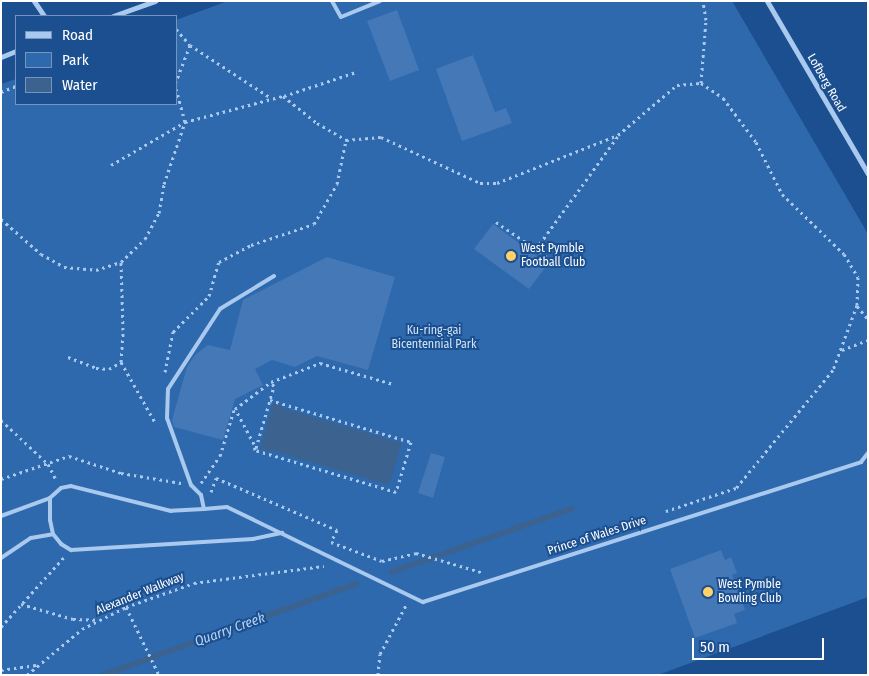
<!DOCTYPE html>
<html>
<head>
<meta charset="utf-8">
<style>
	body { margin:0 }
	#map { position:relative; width:869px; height:676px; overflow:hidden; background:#1b4f8f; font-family:"Fira Sans Condensed",sans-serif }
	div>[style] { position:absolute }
	.green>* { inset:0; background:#2e69ad }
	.water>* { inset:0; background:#3c6290 }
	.stream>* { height:5.5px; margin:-2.75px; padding:0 2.75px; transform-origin:2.75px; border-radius:2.75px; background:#3c6290 }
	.building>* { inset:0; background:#4478b7 }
	.path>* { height:3px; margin-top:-1.5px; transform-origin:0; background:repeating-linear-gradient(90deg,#a9c9ee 0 2.5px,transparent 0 6.5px) }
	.lane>* { height:4px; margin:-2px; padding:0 2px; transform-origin:2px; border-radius:2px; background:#a9c9ee }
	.street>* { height:5px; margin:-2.5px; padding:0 2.5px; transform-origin:2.5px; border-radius:2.5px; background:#a9c9ee }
	.dots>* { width:14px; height:14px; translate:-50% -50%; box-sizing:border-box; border:2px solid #1b4f8f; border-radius:50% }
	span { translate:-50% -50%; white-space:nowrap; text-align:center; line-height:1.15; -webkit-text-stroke:4px #1b4f8f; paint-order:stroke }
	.street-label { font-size:12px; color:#fff }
	.poi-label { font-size:12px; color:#fff }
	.left { translate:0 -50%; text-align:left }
	.park-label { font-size:12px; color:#cfe3fa }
	.water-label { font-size:14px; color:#b5d3f5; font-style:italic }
	.frame { position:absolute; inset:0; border:2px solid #fff; pointer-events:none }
	.legend { position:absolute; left:15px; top:15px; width:162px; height:90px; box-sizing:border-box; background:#1b4f8f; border:1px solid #7695bc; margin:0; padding:6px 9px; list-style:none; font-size:15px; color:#fff }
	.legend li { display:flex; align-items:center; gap:10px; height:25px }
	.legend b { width:25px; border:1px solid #7695bc }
	.scale { position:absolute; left:692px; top:638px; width:132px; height:22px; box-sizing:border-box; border:2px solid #fff; border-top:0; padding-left:6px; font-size:15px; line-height:18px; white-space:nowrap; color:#fff; -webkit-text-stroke:4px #1b4f8f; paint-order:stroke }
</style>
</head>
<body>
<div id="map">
	<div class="green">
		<div style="clip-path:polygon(228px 1px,732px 1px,868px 234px,868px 597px,658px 675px,1px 675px,1px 84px,16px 79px,16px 104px,176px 104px,176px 20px)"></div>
	</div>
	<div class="water">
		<div style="clip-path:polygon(273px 403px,283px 406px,282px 408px,402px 443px,389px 485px,270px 450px,269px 452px,260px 449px)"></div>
	</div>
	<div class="stream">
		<div style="left:392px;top:572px;width:190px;rotate:-19.4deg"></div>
		<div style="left:103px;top:675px;width:269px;rotate:-19.8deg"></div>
	</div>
	<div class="building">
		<div style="clip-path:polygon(397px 10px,419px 70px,390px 81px,367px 21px)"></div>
		<div style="clip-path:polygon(473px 55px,495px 112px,506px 108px,512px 123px,462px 141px,436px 69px)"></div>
		<div style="clip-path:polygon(493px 224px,548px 264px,529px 289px,474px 249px)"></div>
		<div style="clip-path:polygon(327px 257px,395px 277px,368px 370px,317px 356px,295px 367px,272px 360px,255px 369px,263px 385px,235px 399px,223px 440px,174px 427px,172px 420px,187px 367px,195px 355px,208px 345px,230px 350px,243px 300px)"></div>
		<div style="clip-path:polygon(431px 453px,445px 457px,433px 498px,418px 493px)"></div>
		<div style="clip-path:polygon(721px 550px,725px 560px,731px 557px,737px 573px,732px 575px,745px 610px,734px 614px,737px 623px,695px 638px,670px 569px)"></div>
	</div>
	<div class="path">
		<div style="left:176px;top:29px;width:21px;rotate:49deg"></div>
		<div style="left:190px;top:45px;width:40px;rotate:111deg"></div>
		<div style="left:190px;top:45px;width:97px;rotate:33.2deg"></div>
		<div style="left:701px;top:83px;width:63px;rotate:-85.5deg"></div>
		<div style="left:706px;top:20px;width:19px;rotate:-99deg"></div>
		<div style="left:1px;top:92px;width:16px;rotate:-22deg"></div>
		<div style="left:284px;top:96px;width:76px;rotate:-18.4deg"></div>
		<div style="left:111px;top:165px;width:86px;rotate:-30.2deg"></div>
		<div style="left:185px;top:122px;width:101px;rotate:-14.9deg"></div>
		<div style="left:283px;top:96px;width:43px;rotate:38.5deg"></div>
		<div style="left:317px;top:123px;width:34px;rotate:30deg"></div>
		<div style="left:346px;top:140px;width:35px;rotate:-5deg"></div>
		<div style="left:381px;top:137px;width:109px;rotate:24.9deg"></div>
		<div style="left:480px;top:183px;width:17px"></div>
		<div style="left:497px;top:183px;width:130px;rotate:-21.6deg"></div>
		<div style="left:618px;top:135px;width:77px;rotate:-40.3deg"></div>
		<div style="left:677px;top:85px;width:24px;rotate:-5deg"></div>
		<div style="left:701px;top:83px;width:27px;rotate:34deg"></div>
		<div style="left:723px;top:98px;width:55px;rotate:53.1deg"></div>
		<div style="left:756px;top:142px;width:58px;rotate:63.4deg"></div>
		<div style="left:782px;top:194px;width:86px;rotate:44.1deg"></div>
		<div style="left:844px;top:254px;width:27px;rotate:59deg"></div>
		<div style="left:858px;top:277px;width:28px;rotate:92deg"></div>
		<div style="left:857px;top:305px;width:69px;rotate:110.3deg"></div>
		<div style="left:833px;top:370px;width:153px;rotate:129.4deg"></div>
		<div style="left:736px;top:488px;width:74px;rotate:161.8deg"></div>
		<div style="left:1px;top:219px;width:53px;rotate:41.2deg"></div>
		<div style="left:41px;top:254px;width:26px;rotate:29deg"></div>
		<div style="left:64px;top:267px;width:32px;rotate:5deg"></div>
		<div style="left:96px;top:270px;width:26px;rotate:-18deg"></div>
		<div style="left:121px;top:262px;width:33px;rotate:-44deg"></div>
		<div style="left:145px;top:239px;width:30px;rotate:-62deg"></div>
		<div style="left:159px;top:213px;width:29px;rotate:-80deg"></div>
		<div style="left:164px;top:184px;width:65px;rotate:-71.3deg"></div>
		<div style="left:185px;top:122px;width:34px;rotate:-105deg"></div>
		<div style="left:496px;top:222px;width:78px;rotate:34.1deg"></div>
		<div style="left:536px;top:249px;width:140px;rotate:-54deg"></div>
		<div style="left:857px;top:306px;width:17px;rotate:50deg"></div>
		<div style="left:842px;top:350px;width:28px;rotate:-21deg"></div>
		<div style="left:68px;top:357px;width:30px;rotate:21deg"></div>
		<div style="left:96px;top:368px;width:13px;rotate:4deg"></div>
		<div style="left:109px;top:369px;width:14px;rotate:-30deg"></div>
		<div style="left:121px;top:362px;width:32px;rotate:-86deg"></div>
		<div style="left:123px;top:330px;width:68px;rotate:-91.7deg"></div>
		<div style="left:121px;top:362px;width:71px;rotate:60.6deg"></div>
		<div style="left:165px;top:372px;width:41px;rotate:-78.7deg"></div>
		<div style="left:173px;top:332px;width:51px;rotate:-45deg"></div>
		<div style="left:209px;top:296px;width:35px;rotate:-74deg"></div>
		<div style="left:219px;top:262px;width:36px;rotate:-28deg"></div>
		<div style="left:251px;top:245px;width:66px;rotate:-18.4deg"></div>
		<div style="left:314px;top:224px;width:46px;rotate:-60.1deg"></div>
		<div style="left:337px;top:184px;width:45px;rotate:-78.4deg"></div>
		<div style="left:270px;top:400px;width:147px;rotate:16.6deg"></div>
		<div style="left:411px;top:442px;width:52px;rotate:106.7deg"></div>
		<div style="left:396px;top:492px;width:147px;rotate:-163.4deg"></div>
		<div style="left:255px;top:450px;width:6px;rotate:-99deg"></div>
		<div style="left:254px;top:444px;width:40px;rotate:-118deg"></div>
		<div style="left:235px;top:409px;width:45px;rotate:-36.9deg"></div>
		<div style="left:271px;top:382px;width:53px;rotate:-21.2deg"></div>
		<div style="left:320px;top:363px;width:76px;rotate:16deg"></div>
		<div style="left:1px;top:420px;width:64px;rotate:43.1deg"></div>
		<div style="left:48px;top:464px;width:18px;rotate:63deg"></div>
		<div style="left:256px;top:448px;width:65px;rotate:-73.8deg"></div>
		<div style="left:274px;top:386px;width:5px;rotate:-127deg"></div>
		<div style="left:1px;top:479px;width:72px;rotate:-18.7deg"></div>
		<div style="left:69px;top:456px;width:55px;rotate:18.1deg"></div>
		<div style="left:121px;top:473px;width:61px;rotate:9.5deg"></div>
		<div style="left:201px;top:483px;width:33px;rotate:-55deg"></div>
		<div style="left:220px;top:456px;width:48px;rotate:-73.1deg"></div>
		<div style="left:211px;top:492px;width:15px;rotate:-70deg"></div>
		<div style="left:216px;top:478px;width:132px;rotate:23.3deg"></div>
		<div style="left:337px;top:530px;width:13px;rotate:117deg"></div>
		<div style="left:331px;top:542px;width:54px;rotate:20.4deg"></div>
		<div style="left:382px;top:561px;width:35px;rotate:-13deg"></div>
		<div style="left:416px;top:553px;width:68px;rotate:16.3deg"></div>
		<div style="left:21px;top:604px;width:54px;rotate:16.1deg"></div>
		<div style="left:73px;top:619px;width:25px;rotate:2deg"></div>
		<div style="left:126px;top:607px;width:76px;rotate:64.1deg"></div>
		<div style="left:1px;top:627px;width:94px;rotate:-48deg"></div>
		<div style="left:1px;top:670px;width:37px;rotate:-8deg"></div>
		<div style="left:27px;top:675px;width:72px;rotate:-39.9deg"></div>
		<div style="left:82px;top:629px;width:49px;rotate:-26.6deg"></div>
		<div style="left:126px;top:607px;width:72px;rotate:-19.4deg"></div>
		<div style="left:194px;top:583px;width:131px;rotate:-7.5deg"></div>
		<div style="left:378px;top:675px;width:21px;rotate:-85deg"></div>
		<div style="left:380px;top:654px;width:55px;rotate:-62deg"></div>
	</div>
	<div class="lane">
		<div style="left:332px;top:1px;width:18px;rotate:61deg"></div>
		<div style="left:341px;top:17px;width:42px;rotate:-22.3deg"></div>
		<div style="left:274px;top:276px;width:63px;rotate:148.6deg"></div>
		<div style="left:220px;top:309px;width:95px;rotate:123deg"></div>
		<div style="left:168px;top:389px;width:29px;rotate:92deg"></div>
		<div style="left:167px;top:418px;width:71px;rotate:70.3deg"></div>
		<div style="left:191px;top:485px;width:14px;rotate:45deg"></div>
		<div style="left:201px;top:495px;width:14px;rotate:78deg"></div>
		<div style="left:204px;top:509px;width:23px;rotate:-5deg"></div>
		<div style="left:227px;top:507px;width:218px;rotate:25.9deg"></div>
		<div style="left:423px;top:602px;width:460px;rotate:-17.7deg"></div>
		<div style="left:861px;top:462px;width:11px;rotate:-52deg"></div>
		<div style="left:204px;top:509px;width:33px;rotate:177deg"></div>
		<div style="left:171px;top:511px;width:103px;rotate:-166deg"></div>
		<div style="left:71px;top:486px;width:10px;rotate:169deg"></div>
		<div style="left:61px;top:488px;width:15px;rotate:138deg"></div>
		<div style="left:50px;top:498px;width:22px;rotate:90deg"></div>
		<div style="left:50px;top:520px;width:14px;rotate:78deg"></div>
		<div style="left:53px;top:534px;width:13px;rotate:51deg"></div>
		<div style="left:61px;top:544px;width:12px;rotate:31deg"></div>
		<div style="left:71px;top:550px;width:182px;rotate:-3.5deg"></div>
		<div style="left:253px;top:539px;width:30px;rotate:-12deg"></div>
		<div style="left:1px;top:516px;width:52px;rotate:-20.2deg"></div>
		<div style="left:1px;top:558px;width:36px;rotate:-34deg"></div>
		<div style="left:31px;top:538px;width:22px;rotate:-10deg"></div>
	</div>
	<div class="street">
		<div style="left:34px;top:1px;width:18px;rotate:56deg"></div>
		<div style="left:767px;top:1px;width:200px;rotate:59.7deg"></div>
		<div style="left:113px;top:16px;width:45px;rotate:-19.7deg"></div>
		<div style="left:1px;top:57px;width:16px;rotate:-22deg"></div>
	</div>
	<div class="dots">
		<div style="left:511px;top:256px;background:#ffd166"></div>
		<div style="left:708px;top:592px;background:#ffd166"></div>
	</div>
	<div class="street-label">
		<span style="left:826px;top:83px;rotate:60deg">Lofberg Road</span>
		<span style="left:597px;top:536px;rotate:-18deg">Prince of Wales Drive</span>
		<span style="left:140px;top:594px;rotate:-22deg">Alexander Walkway</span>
	</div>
	<div class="poi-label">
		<span class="left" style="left:521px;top:256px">West Pymble<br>Football Club</span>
		<span class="left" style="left:718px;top:592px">West Pymble<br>Bowling Club</span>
	</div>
	<div class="park-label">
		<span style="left:434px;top:338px">Ku-ring-gai<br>Bicentennial Park</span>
	</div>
	<div class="water-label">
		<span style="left:230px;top:630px;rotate:-20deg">Quarry Creek</span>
	</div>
	<div class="frame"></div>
	<ul class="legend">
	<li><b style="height:6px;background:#a9c9ee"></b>Road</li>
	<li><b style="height:14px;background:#2e69ad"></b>Park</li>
	<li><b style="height:14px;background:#3c6290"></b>Water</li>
	</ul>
	<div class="scale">50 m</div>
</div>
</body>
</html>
